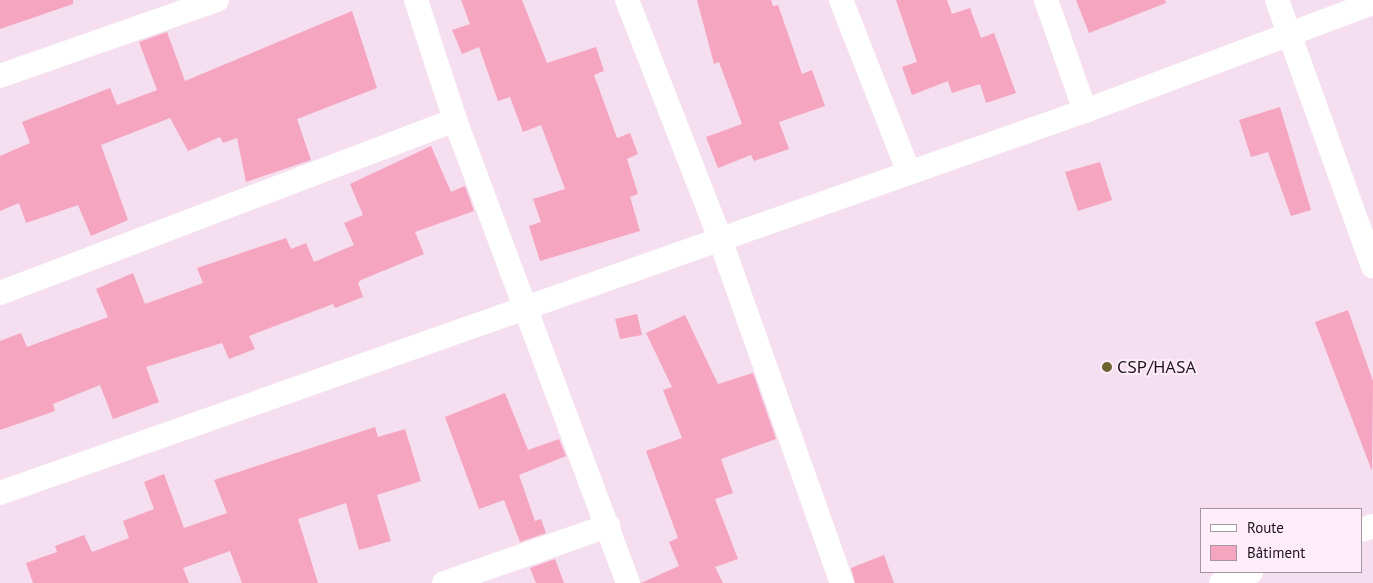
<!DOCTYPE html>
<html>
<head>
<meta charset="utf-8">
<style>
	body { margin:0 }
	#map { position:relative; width:1373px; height:583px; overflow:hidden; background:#f4deef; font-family:"PT Sans",sans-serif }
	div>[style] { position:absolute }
	.building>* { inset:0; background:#f5a5bf }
	.minor>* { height:24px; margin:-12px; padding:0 12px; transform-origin:12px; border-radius:12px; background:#fff }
	.dots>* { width:14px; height:14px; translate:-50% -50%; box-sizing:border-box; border:2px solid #ffedfa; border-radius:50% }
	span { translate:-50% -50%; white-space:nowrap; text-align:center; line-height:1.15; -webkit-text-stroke:4px #ffedfa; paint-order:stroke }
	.poi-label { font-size:18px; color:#1c151b }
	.left { translate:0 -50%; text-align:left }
	.legend { position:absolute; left:1200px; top:508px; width:162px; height:65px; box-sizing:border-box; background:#ffedfa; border:1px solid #a497a1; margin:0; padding:6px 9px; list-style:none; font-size:15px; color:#1c151b }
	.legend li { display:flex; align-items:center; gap:10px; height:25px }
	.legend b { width:25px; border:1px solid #a497a1 }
</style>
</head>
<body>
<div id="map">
	<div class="building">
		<div style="clip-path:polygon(0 0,73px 0,73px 4px,0 29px)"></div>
		<div style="clip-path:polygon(461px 0,522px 0,547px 63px,596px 47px,604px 71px,594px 75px,617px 138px,630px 133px,638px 154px,627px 159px,638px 194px,630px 197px,640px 231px,540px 261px,529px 226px,541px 222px,533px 199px,565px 189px,541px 125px,523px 132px,510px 97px,498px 101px,479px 47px,462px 54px,452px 30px,470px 24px)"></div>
		<div style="clip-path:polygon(697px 0,771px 0,773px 6px,778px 5px,802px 74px,812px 70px,825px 106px,779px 122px,789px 149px,754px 161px,751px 155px,718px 168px,706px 137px,742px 124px,719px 62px,714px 64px)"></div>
		<div style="clip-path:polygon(896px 0,947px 0,952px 14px,970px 8px,981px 38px,994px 33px,1016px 93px,986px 103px,980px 84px,952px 93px,948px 81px,912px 95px,902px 67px,917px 62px)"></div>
		<div style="clip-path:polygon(1076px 0,1165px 0,1166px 3px,1089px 33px)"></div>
		<div style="clip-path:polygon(352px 11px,377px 88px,297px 119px,311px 160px,246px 182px,237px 138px,223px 143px,220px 137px,188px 151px,170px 118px,101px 145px,128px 220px,91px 236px,78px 205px,26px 223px,19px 203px,0 211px,0 156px,30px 143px,22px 122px,110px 88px,117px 105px,157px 90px,139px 42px,167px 32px,185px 81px)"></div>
		<div style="clip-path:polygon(1280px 107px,1311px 210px,1291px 216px,1268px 152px,1251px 157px,1239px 120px)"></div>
		<div style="clip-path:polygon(431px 146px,451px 192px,465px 186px,474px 211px,415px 232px,424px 254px,361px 280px,358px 283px,363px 297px,335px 308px,333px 304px,249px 336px,255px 349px,229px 359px,222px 343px,146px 367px,159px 402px,113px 419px,100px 385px,53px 404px,55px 411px,0 430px,0 341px,21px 333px,27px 347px,108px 317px,96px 289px,133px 273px,145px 304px,203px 283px,197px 268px,286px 238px,291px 249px,306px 243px,314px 262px,354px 245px,344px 223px,363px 215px,350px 184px)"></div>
		<div style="clip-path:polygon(1100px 162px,1112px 200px,1078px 211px,1065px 172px)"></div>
		<div style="clip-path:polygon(1348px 310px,1373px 381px,1372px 471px,1315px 322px)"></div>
		<div style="clip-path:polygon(637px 314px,642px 335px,620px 339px,615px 319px)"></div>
		<div style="clip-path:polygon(685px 315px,718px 384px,753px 373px,776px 439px,721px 459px,733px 493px,715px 499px,738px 559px,715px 567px,723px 583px,641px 583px,679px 566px,669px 542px,678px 538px,646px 451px,682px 438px,663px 390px,672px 387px,646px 333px)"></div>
		<div style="clip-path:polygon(505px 393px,528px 450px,559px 439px,566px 456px,519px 475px,535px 521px,541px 519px,546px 533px,520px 542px,504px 500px,479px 509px,445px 417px)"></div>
		<div style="clip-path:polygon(375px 427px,378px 437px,405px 429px,421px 481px,377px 495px,391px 541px,359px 550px,346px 503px,298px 519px,318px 583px,242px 583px,230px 551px,183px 568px,189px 583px,33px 583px,26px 563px,57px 552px,55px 546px,84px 535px,92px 552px,129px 538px,123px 521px,154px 509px,144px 482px,164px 474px,184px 528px,227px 513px,214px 480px)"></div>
		<div style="clip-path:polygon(884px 555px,894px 583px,855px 583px,851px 568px)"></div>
		<div style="clip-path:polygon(555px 559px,564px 583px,536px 583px,530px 568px)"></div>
	</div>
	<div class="minor">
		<div style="left:416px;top:0;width:126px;rotate:72deg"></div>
		<div style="left:455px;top:120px;width:494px;rotate:69.5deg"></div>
		<div style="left:627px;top:0;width:253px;rotate:68.7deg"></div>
		<div style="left:719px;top:236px;width:368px;rotate:70.5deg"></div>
		<div style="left:841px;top:0;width:186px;rotate:68.5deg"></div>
		<div style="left:1046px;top:0;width:118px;rotate:70.6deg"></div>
		<div style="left:1277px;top:0;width:283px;rotate:70.2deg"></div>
		<div style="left:0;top:76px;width:230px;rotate:-19.3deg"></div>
		<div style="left:0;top:293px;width:487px;rotate:-20.8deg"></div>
		<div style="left:0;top:493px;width:1150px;rotate:-19.4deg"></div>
		<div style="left:1085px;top:111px;width:308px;rotate:-20.6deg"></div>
		<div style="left:1362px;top:530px;width:12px;rotate:-20deg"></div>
		<div style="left:444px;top:583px;width:174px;rotate:-19.2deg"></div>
		<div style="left:1221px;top:583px;width:32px;rotate:-20deg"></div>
	</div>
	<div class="dots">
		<div style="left:1107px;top:367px;background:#6d622f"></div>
	</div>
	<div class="poi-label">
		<span class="left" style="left:1117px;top:367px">CSP/HASA</span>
	</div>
	<ul class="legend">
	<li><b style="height:6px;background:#fff"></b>Route</li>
	<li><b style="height:14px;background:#f5a5bf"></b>Bâtiment</li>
	</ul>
</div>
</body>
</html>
